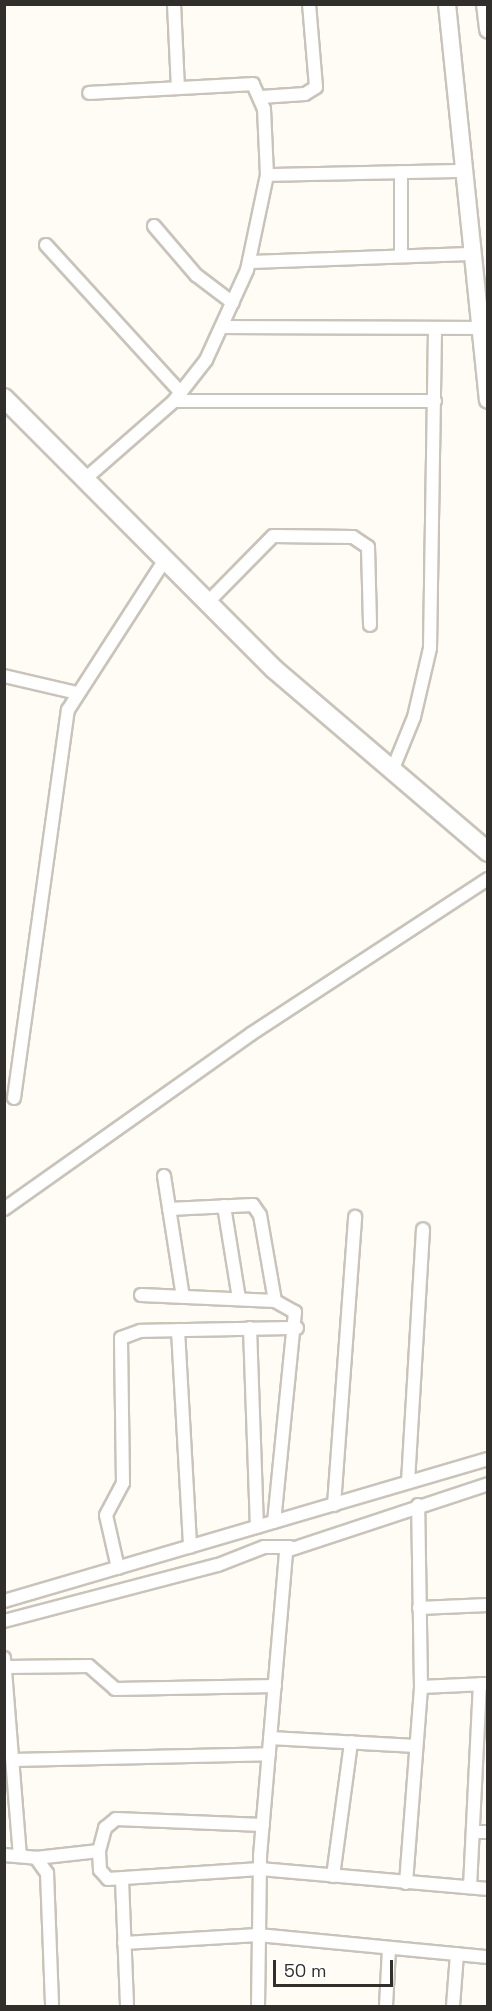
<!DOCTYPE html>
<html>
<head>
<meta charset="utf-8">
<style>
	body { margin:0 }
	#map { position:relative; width:492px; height:2011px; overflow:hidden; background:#fffbf5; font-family:"Space Grotesk",sans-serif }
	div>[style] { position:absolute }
	.roads { filter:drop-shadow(2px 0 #c9c3b9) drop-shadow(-2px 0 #c9c3b9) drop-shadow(0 2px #c9c3b9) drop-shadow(0 -2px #c9c3b9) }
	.minor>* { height:12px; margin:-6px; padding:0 6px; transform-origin:6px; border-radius:6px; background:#fff }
	.tertiary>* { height:16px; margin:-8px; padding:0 8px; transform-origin:8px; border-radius:8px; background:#fff }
	.secondary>* { height:18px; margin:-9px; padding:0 9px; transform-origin:9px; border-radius:9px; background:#fff }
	span { translate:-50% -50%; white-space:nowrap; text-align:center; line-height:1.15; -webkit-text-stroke:4.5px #fff; paint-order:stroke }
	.frame { position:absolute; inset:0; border:6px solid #312f2b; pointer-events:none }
	.scale { position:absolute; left:273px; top:1960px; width:120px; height:27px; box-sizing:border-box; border:3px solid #312f2b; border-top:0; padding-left:8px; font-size:18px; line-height:21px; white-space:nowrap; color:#312f2b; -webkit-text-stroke:4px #fff; paint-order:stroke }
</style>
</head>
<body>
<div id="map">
	<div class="roads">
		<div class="minor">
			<div style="left:174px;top:4px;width:84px;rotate:87.3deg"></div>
			<div style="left:261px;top:97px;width:44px;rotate:-3.9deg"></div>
			<div style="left:305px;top:94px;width:13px;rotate:-32deg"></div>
			<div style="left:316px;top:87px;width:83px;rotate:-94.8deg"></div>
			<div style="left:267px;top:175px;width:196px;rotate:-1.2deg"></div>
			<div style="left:154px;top:226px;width:65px;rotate:49.4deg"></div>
			<div style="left:196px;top:275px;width:46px;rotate:37.1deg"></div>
			<div style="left:46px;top:245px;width:200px;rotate:47.6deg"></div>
			<div style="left:401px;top:256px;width:84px;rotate:-90deg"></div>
			<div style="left:250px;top:262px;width:220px;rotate:-2.1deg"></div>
			<div style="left:223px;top:327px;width:257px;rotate:0.2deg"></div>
			<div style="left:174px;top:401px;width:261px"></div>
			<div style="left:85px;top:479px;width:118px;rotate:-41.2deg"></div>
			<div style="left:174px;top:401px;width:52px;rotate:-52deg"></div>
			<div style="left:206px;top:360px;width:99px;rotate:-65.5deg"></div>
			<div style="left:247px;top:270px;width:97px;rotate:-78.1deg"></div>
			<div style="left:267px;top:175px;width:66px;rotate:-92.6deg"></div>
			<div style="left:264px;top:109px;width:27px;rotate:-114deg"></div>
			<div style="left:253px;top:84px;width:164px;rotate:176.9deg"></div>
			<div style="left:207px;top:603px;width:94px;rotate:-45.4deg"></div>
			<div style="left:273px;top:536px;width:80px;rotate:0.7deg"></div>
			<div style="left:353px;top:537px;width:18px;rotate:34deg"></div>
			<div style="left:368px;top:547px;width:78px;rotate:88.5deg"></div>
			<div style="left:4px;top:676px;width:75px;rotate:13.1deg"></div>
			<div style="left:392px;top:771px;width:58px;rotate:-67.8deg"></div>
			<div style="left:414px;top:717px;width:71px;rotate:-76.9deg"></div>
			<div style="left:430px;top:648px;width:320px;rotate:-89.1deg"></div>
			<div style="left:14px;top:1098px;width:392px;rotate:-82.1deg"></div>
			<div style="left:68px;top:710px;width:177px;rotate:-57.2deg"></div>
			<div style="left:164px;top:1176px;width:122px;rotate:81.1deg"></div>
			<div style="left:224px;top:1206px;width:94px;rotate:80.8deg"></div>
			<div style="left:4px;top:1209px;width:303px;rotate:-35.3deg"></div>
			<div style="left:251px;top:1034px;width:283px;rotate:-33.2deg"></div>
			<div style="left:169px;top:1209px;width:84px;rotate:-2.7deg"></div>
			<div style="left:253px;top:1205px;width:12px;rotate:55deg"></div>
			<div style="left:260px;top:1215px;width:87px;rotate:80.1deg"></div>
			<div style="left:141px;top:1295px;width:134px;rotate:2.6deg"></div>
			<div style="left:275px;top:1301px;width:23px;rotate:29deg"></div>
			<div style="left:295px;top:1312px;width:211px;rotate:95.7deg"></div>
			<div style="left:250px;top:1328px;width:199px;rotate:88deg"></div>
			<div style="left:178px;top:1330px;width:217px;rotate:86.8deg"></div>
			<div style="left:408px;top:1482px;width:253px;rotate:-86.6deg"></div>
			<div style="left:334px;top:1505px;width:289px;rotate:-85.8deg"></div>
			<div style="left:118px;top:1568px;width:54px;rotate:-102.8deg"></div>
			<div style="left:106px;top:1515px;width:36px;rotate:-62deg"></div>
			<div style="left:123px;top:1483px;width:145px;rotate:-90.8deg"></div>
			<div style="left:121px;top:1338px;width:20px;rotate:-20deg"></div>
			<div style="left:140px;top:1331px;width:157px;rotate:-1.1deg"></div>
			<div style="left:4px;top:1601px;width:504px;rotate:-16.35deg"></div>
			<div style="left:419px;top:1608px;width:69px;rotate:-2.5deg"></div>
			<div style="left:4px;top:1621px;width:221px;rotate:-14.7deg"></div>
			<div style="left:218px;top:1565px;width:49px;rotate:-21.4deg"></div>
			<div style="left:264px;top:1547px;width:26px"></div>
			<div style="left:4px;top:1658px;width:198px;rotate:85.4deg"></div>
			<div style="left:6px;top:1667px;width:83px;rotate:-0.7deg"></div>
			<div style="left:89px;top:1666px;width:35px;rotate:41deg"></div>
			<div style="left:115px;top:1689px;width:160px;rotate:-1.1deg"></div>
			<div style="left:421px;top:1687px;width:65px;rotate:-2.6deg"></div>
			<div style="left:270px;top:1738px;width:146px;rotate:3.1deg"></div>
			<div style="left:13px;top:1760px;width:256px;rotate:-1.3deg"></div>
			<div style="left:474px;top:1832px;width:14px"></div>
			<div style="left:99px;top:1851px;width:19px;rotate:87deg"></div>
			<div style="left:100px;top:1870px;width:12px;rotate:48deg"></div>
			<div style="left:108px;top:1879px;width:152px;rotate:-3.8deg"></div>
			<div style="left:260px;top:1869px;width:229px;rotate:5deg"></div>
			<div style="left:4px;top:1855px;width:32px;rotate:5deg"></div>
			<div style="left:36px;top:1858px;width:19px;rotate:54deg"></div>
			<div style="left:47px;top:1873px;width:133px;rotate:87.8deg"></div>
			<div style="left:36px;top:1858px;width:63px;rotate:-6.3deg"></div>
			<div style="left:99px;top:1851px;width:24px;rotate:-75deg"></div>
			<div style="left:105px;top:1828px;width:14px;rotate:-39deg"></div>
			<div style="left:116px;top:1819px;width:147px;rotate:2.3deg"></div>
			<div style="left:333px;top:1876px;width:135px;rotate:-82.3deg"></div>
			<div style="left:122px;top:1880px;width:126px;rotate:87.7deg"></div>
			<div style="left:406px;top:1883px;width:197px;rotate:-85.6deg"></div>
			<div style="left:421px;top:1687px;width:182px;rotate:-90.9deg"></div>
			<div style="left:470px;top:1887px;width:203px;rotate:-87.2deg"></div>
			<div style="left:124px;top:1943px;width:134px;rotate:-3.4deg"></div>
			<div style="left:258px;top:1935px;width:231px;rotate:5.5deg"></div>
			<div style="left:258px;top:2006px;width:150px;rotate:-89.2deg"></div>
			<div style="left:260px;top:1856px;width:306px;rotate:-85.1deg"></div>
			<div style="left:286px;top:1551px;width:213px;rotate:-18.3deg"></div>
			<div style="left:386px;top:2006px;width:58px;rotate:-87deg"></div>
			<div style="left:453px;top:2006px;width:52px;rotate:-85.6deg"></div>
		</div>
		<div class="tertiary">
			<div style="left:447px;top:4px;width:398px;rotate:84.1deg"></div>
			<div style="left:485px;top:4px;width:26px;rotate:83deg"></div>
		</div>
		<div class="secondary">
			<div style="left:4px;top:398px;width:383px;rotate:45.1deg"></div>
			<div style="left:274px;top:669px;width:282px;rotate:40.5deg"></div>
		</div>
	</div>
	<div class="frame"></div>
	<div class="scale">50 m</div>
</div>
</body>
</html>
